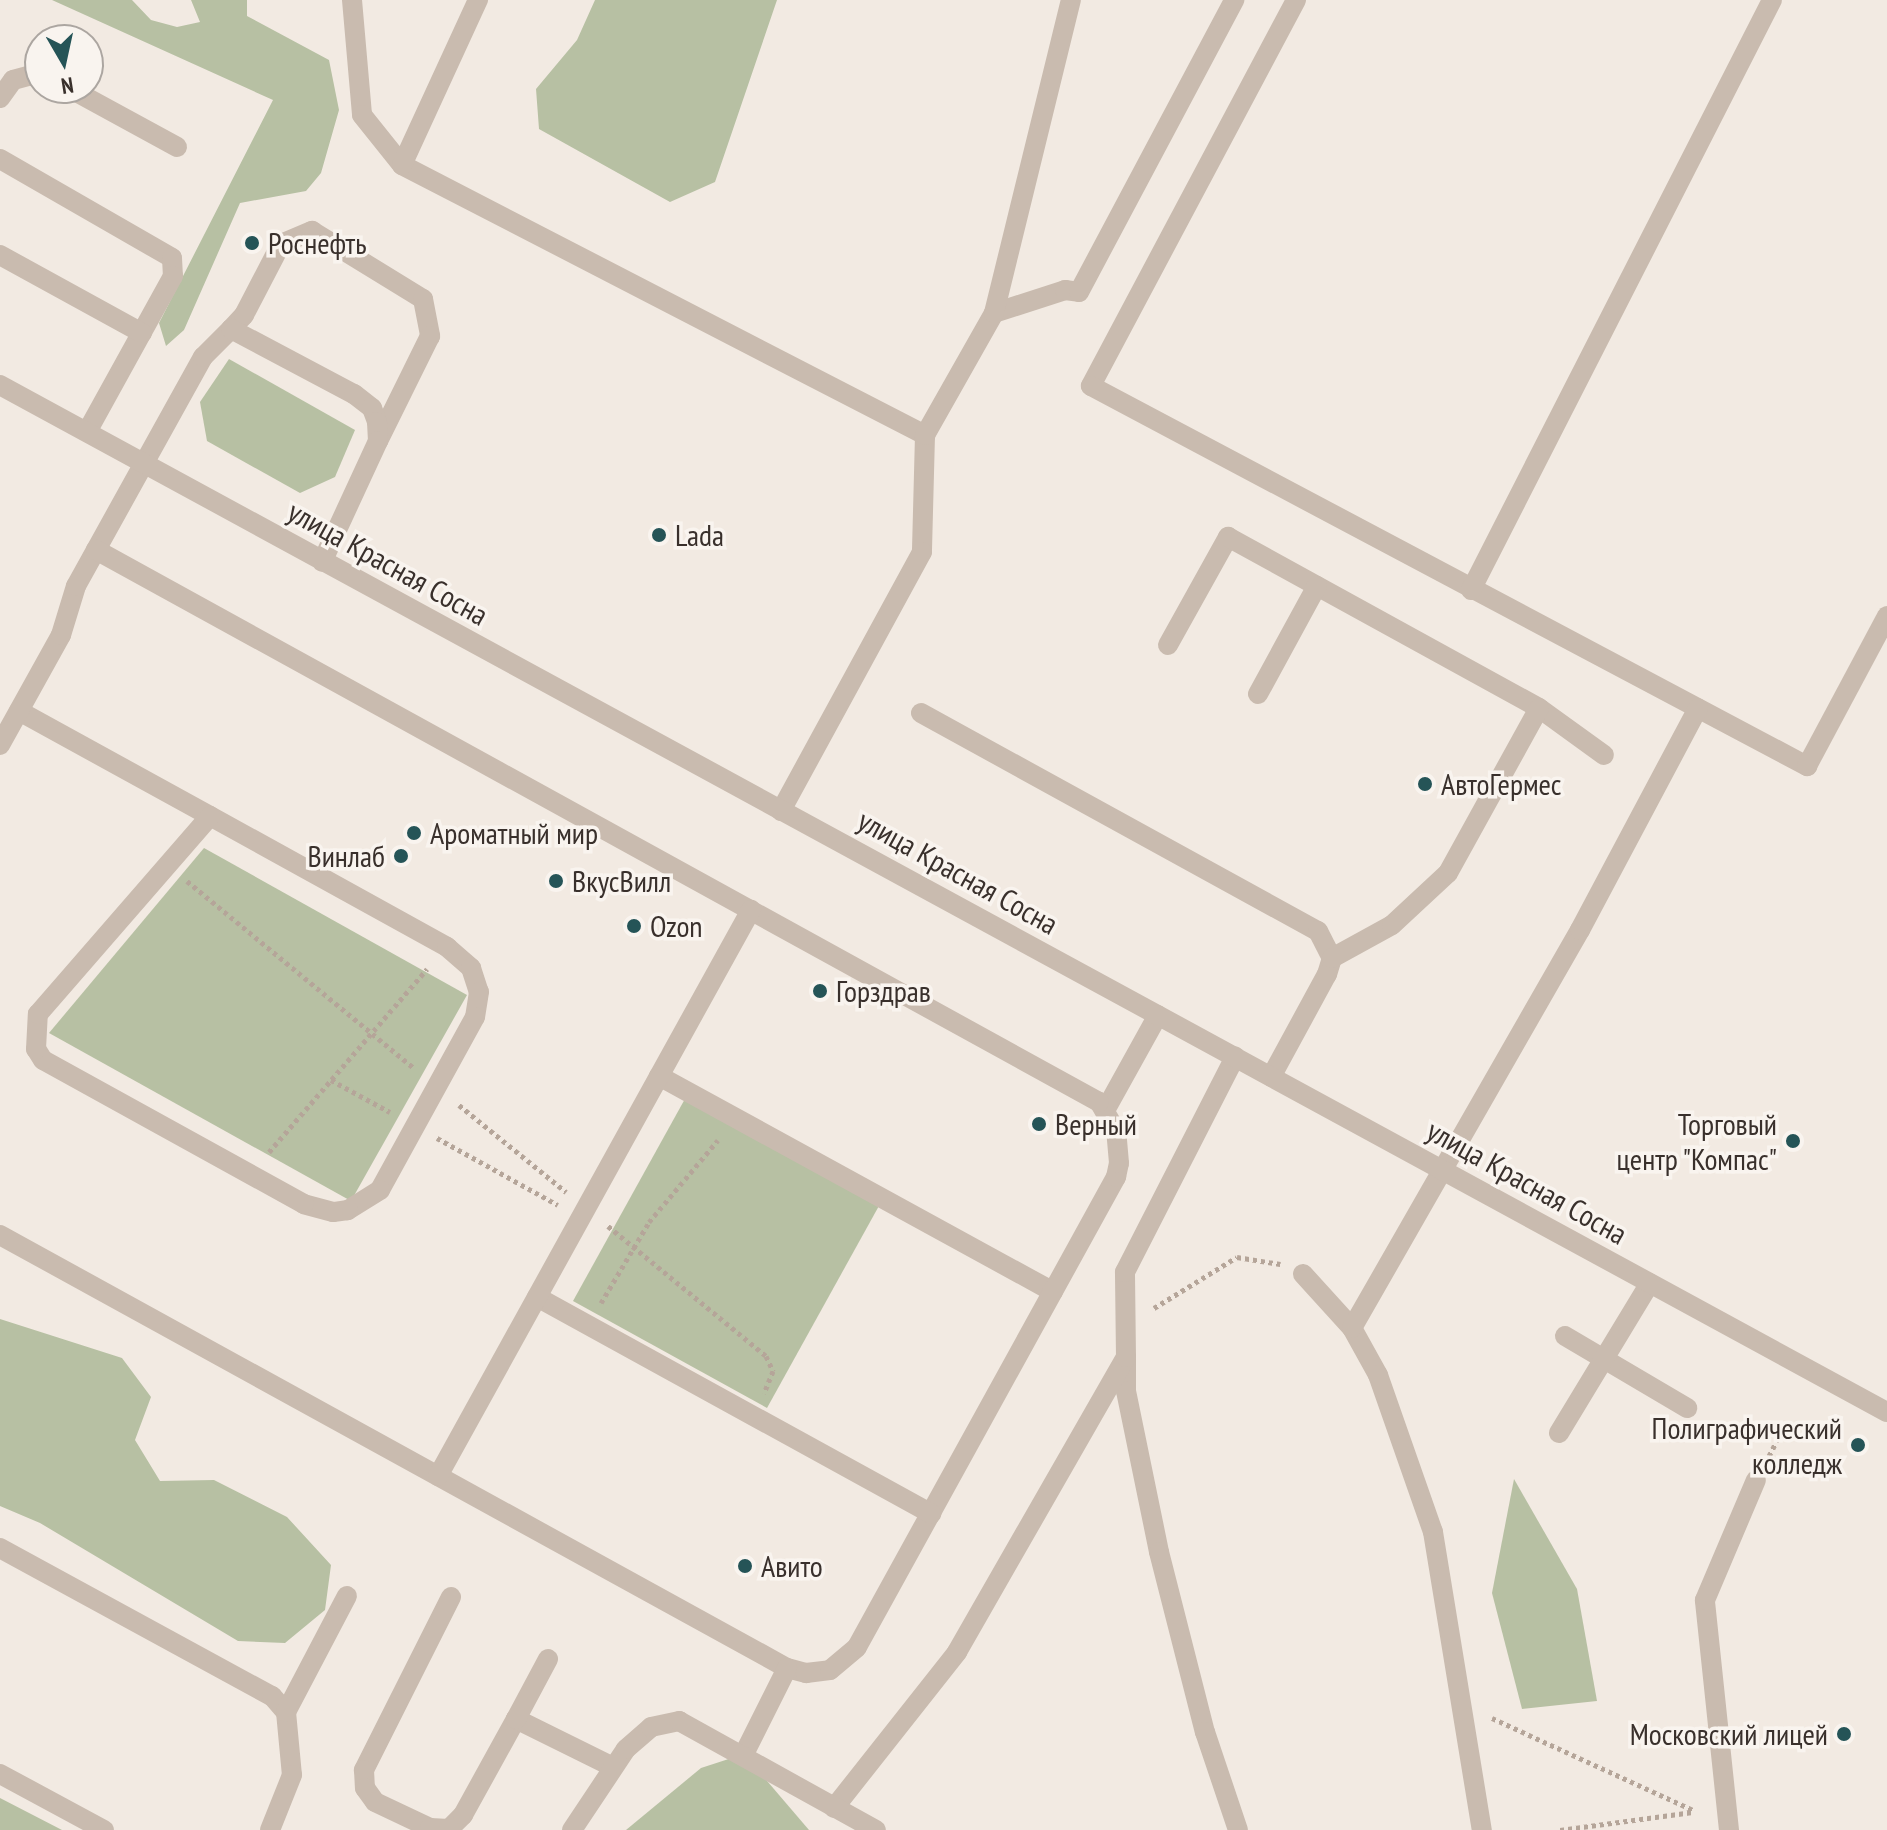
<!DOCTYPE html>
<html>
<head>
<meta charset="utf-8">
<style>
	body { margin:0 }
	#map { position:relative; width:1887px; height:1830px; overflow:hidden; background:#f2eae2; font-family:"PT Sans Narrow",sans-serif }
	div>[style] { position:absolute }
	.green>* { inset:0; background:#b7c0a3 }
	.path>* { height:5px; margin-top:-2.5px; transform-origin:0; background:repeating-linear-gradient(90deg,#b5a599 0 4px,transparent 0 8px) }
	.lane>* { height:20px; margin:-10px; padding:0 10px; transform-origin:10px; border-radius:10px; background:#c9bbaf }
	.street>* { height:20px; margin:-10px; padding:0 10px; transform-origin:10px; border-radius:10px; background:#c9bbaf }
	.dots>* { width:22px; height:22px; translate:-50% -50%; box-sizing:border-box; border:4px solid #f9f4ef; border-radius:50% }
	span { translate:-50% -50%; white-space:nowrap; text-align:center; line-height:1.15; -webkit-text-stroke:7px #f9f4ef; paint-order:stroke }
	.poi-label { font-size:30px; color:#39302c }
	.left { translate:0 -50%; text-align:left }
	.right { translate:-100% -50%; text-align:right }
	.street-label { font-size:30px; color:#39302c }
	.north { position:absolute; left:24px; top:24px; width:80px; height:80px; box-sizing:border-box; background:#f9f4ef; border:2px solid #aca6a1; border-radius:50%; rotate:171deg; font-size:22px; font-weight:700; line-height:32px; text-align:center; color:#39302c }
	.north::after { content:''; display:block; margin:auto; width:28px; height:36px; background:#255457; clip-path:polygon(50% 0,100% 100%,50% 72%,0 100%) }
</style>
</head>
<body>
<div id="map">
	<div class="green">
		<div style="clip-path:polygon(52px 0,132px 0,151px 20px,177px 27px,200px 22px,191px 0,247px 0,247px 16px,329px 60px,339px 110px,321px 173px,306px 191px,240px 203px,184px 330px,166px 346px,159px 323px,273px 100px)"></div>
		<div style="clip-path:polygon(595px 0,777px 0,715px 182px,670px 202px,539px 129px,536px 89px,577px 40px)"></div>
		<div style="clip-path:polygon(229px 359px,355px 430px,335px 477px,300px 493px,207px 441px,200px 402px)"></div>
		<div style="clip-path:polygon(204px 848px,467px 995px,351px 1201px,49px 1033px)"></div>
		<div style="clip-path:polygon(686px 1097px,880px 1204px,767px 1408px,573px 1301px)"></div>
		<div style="clip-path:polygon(0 1319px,122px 1358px,151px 1397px,135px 1440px,160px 1481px,214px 1480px,287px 1517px,331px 1565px,325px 1610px,285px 1643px,238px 1641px,40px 1523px,0 1506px)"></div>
		<div style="clip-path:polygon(1514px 1479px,1577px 1589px,1597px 1701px,1522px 1709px,1492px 1593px)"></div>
		<div style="clip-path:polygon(744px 1754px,809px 1830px,626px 1830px,701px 1768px)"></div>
		<div style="clip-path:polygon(0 1798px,62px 1830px,0 1830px)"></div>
	</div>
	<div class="path">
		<div style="left:187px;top:881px;width:294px;rotate:39.5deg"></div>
		<div style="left:331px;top:1080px;width:67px;rotate:28.5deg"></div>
		<div style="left:459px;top:1105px;width:138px;rotate:39.1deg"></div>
		<div style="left:437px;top:1138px;width:138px;rotate:29deg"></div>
		<div style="left:269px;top:1152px;width:242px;rotate:-49.2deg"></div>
		<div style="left:608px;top:1226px;width:205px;rotate:39.4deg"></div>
		<div style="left:766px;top:1356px;width:17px;rotate:65deg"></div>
		<div style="left:773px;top:1371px;width:24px;rotate:112deg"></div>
		<div style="left:601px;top:1303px;width:94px;rotate:-59.3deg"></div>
		<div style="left:649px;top:1222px;width:107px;rotate:-49.9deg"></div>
		<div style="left:1154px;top:1308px;width:97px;rotate:-31.6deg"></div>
		<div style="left:1237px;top:1257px;width:44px;rotate:9.2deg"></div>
		<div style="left:1769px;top:1456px;width:27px;rotate:-63deg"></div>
		<div style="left:1492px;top:1718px;width:223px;rotate:24.6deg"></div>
		<div style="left:1560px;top:1830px;width:134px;rotate:-7.7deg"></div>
	</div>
	<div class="lane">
		<div style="left:352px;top:0;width:115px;rotate:85deg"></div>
		<div style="left:362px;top:115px;width:64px;rotate:51.3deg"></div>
		<div style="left:402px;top:165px;width:589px;rotate:27.31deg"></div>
		<div style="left:925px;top:435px;width:117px;rotate:91.5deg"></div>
		<div style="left:922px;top:552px;width:295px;rotate:118.6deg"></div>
		<div style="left:1296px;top:0;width:437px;rotate:118deg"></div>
		<div style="left:1091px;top:386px;width:811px;rotate:27.96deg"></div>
		<div style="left:1807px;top:766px;width:170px;rotate:-61.9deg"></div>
		<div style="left:69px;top:88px;width:123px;rotate:28.6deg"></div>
		<div style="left:0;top:98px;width:22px;rotate:-54deg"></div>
		<div style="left:13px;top:80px;width:28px;rotate:-15deg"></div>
		<div style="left:0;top:159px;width:198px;rotate:29.9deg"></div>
		<div style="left:172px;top:258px;width:18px;rotate:87deg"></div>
		<div style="left:173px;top:276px;width:178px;rotate:118.9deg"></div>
		<div style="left:402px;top:165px;width:182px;rotate:-65.3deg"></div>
		<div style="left:0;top:255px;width:162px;rotate:28.8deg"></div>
		<div style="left:994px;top:313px;width:75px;rotate:-17.9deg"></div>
		<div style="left:1065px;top:290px;width:14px;rotate:8deg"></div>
		<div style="left:1079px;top:292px;width:331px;rotate:-62deg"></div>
		<div style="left:231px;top:329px;width:19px;rotate:-47deg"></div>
		<div style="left:244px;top:315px;width:80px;rotate:-62.5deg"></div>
		<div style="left:281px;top:244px;width:34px;rotate:-23deg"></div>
		<div style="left:312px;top:231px;width:130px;rotate:31.5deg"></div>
		<div style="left:423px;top:299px;width:38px;rotate:79deg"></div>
		<div style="left:430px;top:336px;width:117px;rotate:116.3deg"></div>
		<div style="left:925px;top:435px;width:140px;rotate:-60.5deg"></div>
		<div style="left:994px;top:313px;width:322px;rotate:-76.2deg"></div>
		<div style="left:1471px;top:590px;width:662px;rotate:-62.97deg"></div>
		<div style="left:1168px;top:645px;width:124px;rotate:-60.9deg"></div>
		<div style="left:1228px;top:537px;width:355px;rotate:28.8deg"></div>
		<div style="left:1539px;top:708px;width:80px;rotate:35.9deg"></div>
		<div style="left:1258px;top:694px;width:123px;rotate:-61.4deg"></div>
		<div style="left:19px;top:711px;width:218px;rotate:28.8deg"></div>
		<div style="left:210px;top:816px;width:271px;rotate:28.9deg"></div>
		<div style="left:447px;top:947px;width:32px;rotate:41deg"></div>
		<div style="left:471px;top:968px;width:25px;rotate:72deg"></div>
		<div style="left:479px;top:992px;width:25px;rotate:99deg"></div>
		<div style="left:475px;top:1017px;width:197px;rotate:118.8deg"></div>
		<div style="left:380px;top:1190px;width:38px;rotate:148deg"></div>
		<div style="left:348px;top:1210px;width:15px;rotate:172deg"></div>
		<div style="left:333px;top:1212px;width:30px;rotate:-165deg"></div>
		<div style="left:304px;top:1204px;width:298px;rotate:-151.1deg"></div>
		<div style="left:43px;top:1060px;width:13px;rotate:-122deg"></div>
		<div style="left:36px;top:1049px;width:35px;rotate:-87deg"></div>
		<div style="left:38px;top:1014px;width:262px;rotate:-49deg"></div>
		<div style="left:921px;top:713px;width:453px;rotate:28.8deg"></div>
		<div style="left:1318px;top:931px;width:30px;rotate:63deg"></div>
		<div style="left:1332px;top:958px;width:17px;rotate:107deg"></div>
		<div style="left:1327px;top:974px;width:117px;rotate:118.5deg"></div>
		<div style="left:0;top:745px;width:126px;rotate:-61deg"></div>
		<div style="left:61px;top:635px;width:51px;rotate:-73deg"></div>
		<div style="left:76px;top:586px;width:262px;rotate:-61deg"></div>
		<div style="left:203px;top:357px;width:40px;rotate:-45deg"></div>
		<div style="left:231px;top:329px;width:139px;rotate:27.9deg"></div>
		<div style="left:354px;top:394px;width:23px;rotate:38deg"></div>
		<div style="left:372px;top:408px;width:15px;rotate:70deg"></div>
		<div style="left:377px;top:422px;width:19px;rotate:87deg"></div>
		<div style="left:378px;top:441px;width:133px;rotate:114.8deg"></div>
		<div style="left:1332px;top:958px;width:68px;rotate:-28.8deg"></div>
		<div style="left:1392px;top:925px;width:76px;rotate:-42.9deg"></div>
		<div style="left:1448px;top:873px;width:188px;rotate:-61.1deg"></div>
		<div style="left:659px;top:1076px;width:449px;rotate:28.7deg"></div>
		<div style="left:1107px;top:1107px;width:105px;rotate:-61deg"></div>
		<div style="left:0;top:1235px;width:898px;rotate:28.82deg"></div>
		<div style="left:787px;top:1668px;width:20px;rotate:15deg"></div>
		<div style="left:806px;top:1673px;width:24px;rotate:-7deg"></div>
		<div style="left:830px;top:1670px;width:35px;rotate:-40deg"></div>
		<div style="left:857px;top:1647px;width:537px;rotate:-61.14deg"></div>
		<div style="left:1116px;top:1177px;width:14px;rotate:-78deg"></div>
		<div style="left:1119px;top:1163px;width:32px;rotate:-95deg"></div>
		<div style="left:1116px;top:1131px;width:34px;rotate:-120deg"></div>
		<div style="left:1099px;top:1102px;width:1145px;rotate:-151.17deg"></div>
		<div style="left:1303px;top:1274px;width:73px;rotate:47.8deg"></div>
		<div style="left:1352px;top:1328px;width:54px;rotate:61deg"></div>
		<div style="left:1378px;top:1375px;width:166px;rotate:70.7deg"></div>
		<div style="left:1433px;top:1532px;width:302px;rotate:80.7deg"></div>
		<div style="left:537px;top:1297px;width:450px;rotate:28.8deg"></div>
		<div style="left:1352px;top:1328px;width:459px;rotate:-60.2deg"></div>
		<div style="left:1580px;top:930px;width:251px;rotate:-62deg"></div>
		<div style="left:1565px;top:1336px;width:142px;rotate:30.5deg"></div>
		<div style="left:1126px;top:1357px;width:34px;rotate:90deg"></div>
		<div style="left:1126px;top:1391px;width:164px;rotate:78.4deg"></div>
		<div style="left:1159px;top:1552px;width:186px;rotate:75.7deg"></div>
		<div style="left:1205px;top:1732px;width:103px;rotate:71.4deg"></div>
		<div style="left:1559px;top:1433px;width:175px;rotate:-58.8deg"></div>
		<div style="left:438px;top:1476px;width:647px;rotate:-61.06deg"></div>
		<div style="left:0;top:1548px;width:310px;rotate:28.6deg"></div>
		<div style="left:272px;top:1696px;width:21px;rotate:49deg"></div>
		<div style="left:286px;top:1712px;width:63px;rotate:84.6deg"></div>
		<div style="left:292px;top:1775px;width:59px;rotate:111.8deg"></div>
		<div style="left:451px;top:1597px;width:194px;rotate:116.7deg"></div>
		<div style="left:364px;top:1770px;width:18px;rotate:87deg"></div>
		<div style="left:365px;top:1788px;width:17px;rotate:54deg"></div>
		<div style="left:375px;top:1802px;width:61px;rotate:25.3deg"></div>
		<div style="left:430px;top:1828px;width:19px;rotate:3deg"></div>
		<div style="left:449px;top:1829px;width:20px;rotate:-45deg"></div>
		<div style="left:463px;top:1815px;width:110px;rotate:-61.1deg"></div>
		<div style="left:516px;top:1719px;width:106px;rotate:26.3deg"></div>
		<div style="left:286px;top:1712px;width:131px;rotate:-62.3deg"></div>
		<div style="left:516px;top:1719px;width:68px;rotate:-61.9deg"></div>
		<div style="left:744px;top:1754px;width:96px;rotate:-63.4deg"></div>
		<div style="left:0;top:1774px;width:118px;rotate:28.3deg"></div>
		<div style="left:834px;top:1808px;width:199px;rotate:-51.7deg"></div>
		<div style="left:957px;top:1652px;width:340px;rotate:-60.2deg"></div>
		<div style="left:1126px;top:1357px;width:85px;rotate:-90.7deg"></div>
		<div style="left:1125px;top:1272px;width:242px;rotate:-62.9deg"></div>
		<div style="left:572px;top:1830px;width:97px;rotate:-56.3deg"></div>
		<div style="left:626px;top:1749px;width:33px;rotate:-41deg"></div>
		<div style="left:651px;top:1727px;width:29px;rotate:-12deg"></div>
		<div style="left:679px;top:1721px;width:225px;rotate:29deg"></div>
		<div style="left:1729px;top:1830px;width:231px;rotate:-96deg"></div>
		<div style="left:1705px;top:1600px;width:130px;rotate:-67deg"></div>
	</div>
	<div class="street">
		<div style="left:0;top:385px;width:2148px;rotate:28.56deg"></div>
	</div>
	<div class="dots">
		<div style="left:252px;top:243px;background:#255457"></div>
		<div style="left:659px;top:535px;background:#255457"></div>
		<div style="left:1425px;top:784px;background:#255457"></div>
		<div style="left:414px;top:833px;background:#255457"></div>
		<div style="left:401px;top:856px;background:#255457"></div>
		<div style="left:556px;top:881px;background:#255457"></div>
		<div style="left:634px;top:926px;background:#255457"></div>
		<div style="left:820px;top:991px;background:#255457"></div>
		<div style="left:1039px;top:1124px;background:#255457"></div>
		<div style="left:1793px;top:1141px;background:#255457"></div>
		<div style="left:1858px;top:1445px;background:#255457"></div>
		<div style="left:745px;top:1566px;background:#255457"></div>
		<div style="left:1844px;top:1734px;background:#255457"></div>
	</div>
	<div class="poi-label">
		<span class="left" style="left:268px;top:243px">Роснефть</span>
		<span class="left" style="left:675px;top:535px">Lada</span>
		<span class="left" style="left:1441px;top:784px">АвтоГермес</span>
		<span class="left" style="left:430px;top:833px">Ароматный мир</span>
		<span class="right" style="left:385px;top:856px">Винлаб</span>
		<span class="left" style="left:572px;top:881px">ВкусВилл</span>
		<span class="left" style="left:650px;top:926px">Ozon</span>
		<span class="left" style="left:836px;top:991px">Горздрав</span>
		<span class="left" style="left:1055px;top:1124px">Верный</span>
		<span class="right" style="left:1777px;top:1141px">Торговый<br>центр "Компас"</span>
		<span class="right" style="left:1842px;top:1445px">Полиграфический<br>колледж</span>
		<span class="left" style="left:761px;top:1566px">Авито</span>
		<span class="right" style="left:1828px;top:1734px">Московский лицей</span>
	</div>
	<div class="street-label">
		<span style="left:388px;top:563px;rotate:29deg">улица Красная Сосна</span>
		<span style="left:958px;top:872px;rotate:29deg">улица Красная Сосна</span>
		<span style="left:1527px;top:1182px;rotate:29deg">улица Красная Сосна</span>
	</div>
	<div class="north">N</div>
</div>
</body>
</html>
